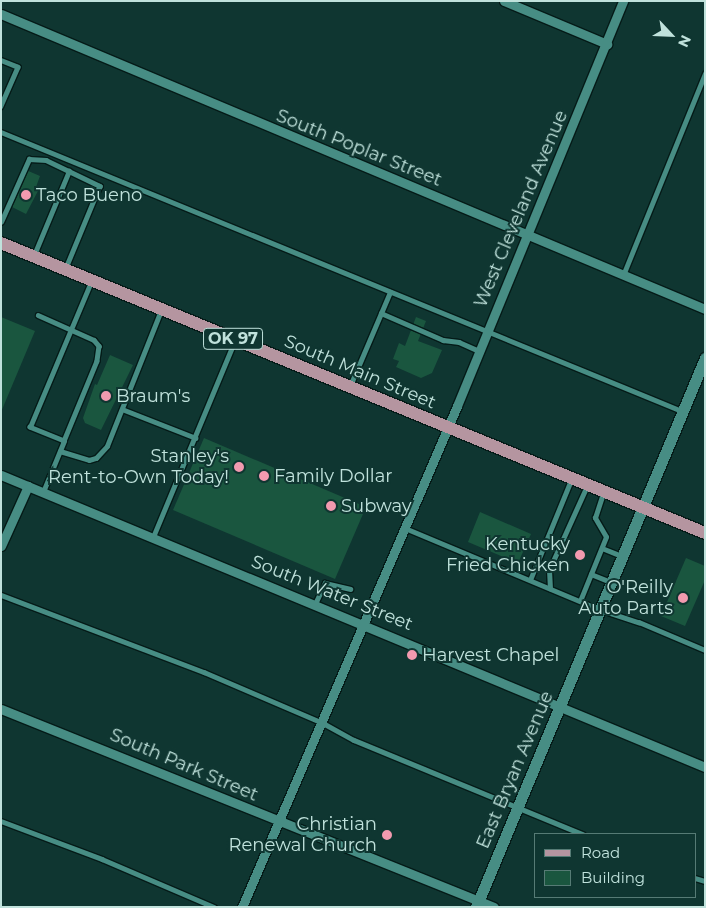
<!DOCTYPE html>
<html>
<head>
<meta charset="utf-8">
<style>
	body { margin:0 }
	#map { position:relative; width:706px; height:908px; overflow:hidden; background:#0f3631; font-family:Montserrat,sans-serif }
	div>[style] { position:absolute }
	.building>* { inset:0; background:#1a563f }
	.roads { filter:drop-shadow(1px 0 #051b18) drop-shadow(-1px 0 #051b18) drop-shadow(0 1px #051b18) drop-shadow(0 -1px #051b18) }
	.service>* { height:4.5px; margin:-2.25px; padding:0 2.25px; transform-origin:2.25px; border-radius:2.25px; background:#478d84 }
	.minor>* { height:9px; margin:-4.5px; padding:0 4.5px; transform-origin:4.5px; border-radius:4.5px; background:#478d84 }
	.tertiary>* { height:11px; margin:-5.5px; padding:0 5.5px; transform-origin:5.5px; border-radius:5.5px; background:#478d84 }
	.primary>* { height:12px; margin:-6px; padding:0 6px; transform-origin:6px; border-radius:6px; background:#b595a0 }
	.dots>* { width:14px; height:14px; translate:-50% -50%; box-sizing:border-box; border:2px solid #0f3631; border-radius:50% }
	span { translate:-50% -50%; white-space:nowrap; text-align:center; line-height:1.15; -webkit-text-stroke:4px #0f3631; paint-order:stroke }
	.shield-label span { padding:1px 4px; background:#0f3631; border:1px solid; border-radius:4px; -webkit-text-stroke-width:0 }
	.shield-label { font-size:16px; color:#c0e2dc; font-weight:700 }
	.street-label { font-size:18px; color:#c0e2dc }
	.poi-label { font-size:18px; color:#c0e2dc }
	.left { translate:0 -50%; text-align:left }
	.right { translate:-100% -50%; text-align:right }
	.frame { position:absolute; inset:0; border:2px solid #c0e2dc; pointer-events:none }
	.legend { position:absolute; left:534px; top:833px; width:162px; height:65px; box-sizing:border-box; background:#0f3631; border:1px solid #567b75; margin:0; padding:6px 9px; list-style:none; font-size:15px; color:#c0e2dc }
	.legend li { display:flex; align-items:center; gap:10px; height:25px }
	.legend b { width:25px; border:1px solid #567b75 }
	.north { position:absolute; left:646px; top:10px; width:50px; height:50px; -webkit-text-stroke:4px #0f3631; paint-order:stroke; rotate:115deg; font-size:14px; font-weight:700; line-height:20px; text-align:center; color:#c0e2dc }
	.north::after { content:''; display:block; margin:auto; width:18px; height:22px; background:#c0e2dc; clip-path:polygon(50% 0,100% 100%,50% 72%,0 100%) }
</style>
</head>
<body>
<div id="map">
	<div class="building">
		<div style="clip-path:polygon(26px 170px,40px 176px,36px 187px,39px 189px,26px 214px,10px 206px)"></div>
		<div style="clip-path:polygon(1px 317px,35px 331px,1px 412px)"></div>
		<div style="clip-path:polygon(416px 317px,426px 321px,418px 341px,442px 350px,432px 373px,421px 378px,396px 367px,399px 361px,393px 359px,399px 343px,405px 346px)"></div>
		<div style="clip-path:polygon(110px 355px,133px 365px,101px 430px,85px 423px,83px 418px,95px 384px,97px 385px)"></div>
		<div style="clip-path:polygon(204px 438px,366px 507px,335px 579px,173px 510px)"></div>
		<div style="clip-path:polygon(480px 512px,531px 534px,518px 563px,468px 542px)"></div>
		<div style="clip-path:polygon(686px 558px,705px 566px,705px 580px,685px 626px,661px 616px)"></div>
	</div>
	<div class="roads">
		<div class="service">
			<div style="left:1px;top:60px;width:18px;rotate:22deg"></div>
			<div style="left:18px;top:67px;width:43px;rotate:113.6deg"></div>
			<div style="left:1px;top:132px;width:736px;rotate:22.28deg"></div>
			<div style="left:1px;top:222px;width:69px;rotate:-66deg"></div>
			<div style="left:29px;top:159px;width:17px;rotate:3deg"></div>
			<div style="left:46px;top:160px;width:60px;rotate:25.7deg"></div>
			<div style="left:100px;top:186px;width:89px;rotate:112.5deg"></div>
			<div style="left:34px;top:255px;width:91px;rotate:-67.4deg"></div>
			<div style="left:624px;top:273px;width:215px;rotate:-67.9deg"></div>
			<div style="left:381px;top:313px;width:68px;rotate:23.5deg"></div>
			<div style="left:443px;top:340px;width:16px;rotate:7deg"></div>
			<div style="left:459px;top:342px;width:22px;rotate:24deg"></div>
			<div style="left:38px;top:315px;width:61px;rotate:24.1deg"></div>
			<div style="left:94px;top:340px;width:8px;rotate:50deg"></div>
			<div style="left:99px;top:346px;width:15px;rotate:98deg"></div>
			<div style="left:97px;top:361px;width:87px;rotate:112.4deg"></div>
			<div style="left:350px;top:386px;width:102px;rotate:-66.9deg"></div>
			<div style="left:122px;top:409px;width:79px;rotate:21.4deg"></div>
			<div style="left:60px;top:451px;width:30px;rotate:17deg"></div>
			<div style="left:89px;top:460px;width:7px;rotate:-16deg"></div>
			<div style="left:96px;top:458px;width:16px;rotate:-47deg"></div>
			<div style="left:107px;top:446px;width:146px;rotate:-68.3deg"></div>
			<div style="left:43px;top:492px;width:55px;rotate:-67.6deg"></div>
			<div style="left:64px;top:441px;width:37px;rotate:-158deg"></div>
			<div style="left:30px;top:427px;width:157px;rotate:-67.2deg"></div>
			<div style="left:405px;top:528px;width:212px;rotate:22.7deg"></div>
			<div style="left:601px;top:610px;width:40px;rotate:18deg"></div>
			<div style="left:639px;top:622px;width:72px;rotate:23deg"></div>
			<div style="left:153px;top:537px;width:213px;rotate:-67.4deg"></div>
			<div style="left:602px;top:548px;width:22px;rotate:22deg"></div>
			<div style="left:591px;top:574px;width:22px;rotate:22deg"></div>
			<div style="left:530px;top:580px;width:108px;rotate:-67.7deg"></div>
			<div style="left:550px;top:589px;width:19px;rotate:-93deg"></div>
			<div style="left:549px;top:570px;width:92px;rotate:-65.7deg"></div>
			<div style="left:1px;top:595px;width:217px;rotate:20.8deg"></div>
			<div style="left:204px;top:672px;width:129px;rotate:23.2deg"></div>
			<div style="left:323px;top:723px;width:35px;rotate:29deg"></div>
			<div style="left:354px;top:740px;width:247px;rotate:22.4deg"></div>
			<div style="left:580px;top:601px;width:69px;rotate:-67.9deg"></div>
			<div style="left:606px;top:537px;width:22px;rotate:-120deg"></div>
			<div style="left:595px;top:518px;width:26px;rotate:-72deg"></div>
			<div style="left:315px;top:604px;width:23px;rotate:-65deg"></div>
			<div style="left:325px;top:583px;width:26px;rotate:13deg"></div>
			<div style="left:1px;top:821px;width:108px;rotate:20.6deg"></div>
			<div style="left:102px;top:859px;width:122px;rotate:23.2deg"></div>
			<div style="left:695px;top:878px;width:10px;rotate:17deg"></div>
		</div>
		<div class="minor">
			<div style="left:504px;top:1px;width:112px;rotate:22.7deg"></div>
			<div style="left:1px;top:14px;width:763px;rotate:22.74deg"></div>
			<div style="left:1px;top:475px;width:762px;rotate:22.53deg"></div>
			<div style="left:1px;top:546px;width:66px;rotate:-65.8deg"></div>
			<div style="left:1px;top:709px;width:531px;rotate:21.88deg"></div>
			<div style="left:242px;top:907px;width:545px;rotate:-66.77deg"></div>
			<div style="left:457px;top:406px;width:438px;rotate:-67.7deg"></div>
		</div>
		<div class="tertiary">
			<div style="left:476px;top:907px;width:595px;rotate:-67.36deg"></div>
		</div>
		<div class="primary">
			<div style="left:1px;top:243px;width:761px;rotate:22.39deg"></div>
		</div>
	</div>
	<div class="dots">
		<div style="left:26px;top:195px;background:#f29aaf"></div>
		<div style="left:106px;top:396px;background:#f29aaf"></div>
		<div style="left:239px;top:467px;background:#f29aaf"></div>
		<div style="left:264px;top:476px;background:#f29aaf"></div>
		<div style="left:331px;top:506px;background:#f29aaf"></div>
		<div style="left:580px;top:555px;background:#f29aaf"></div>
		<div style="left:683px;top:598px;background:#f29aaf"></div>
		<div style="left:412px;top:655px;background:#f29aaf"></div>
		<div style="left:387px;top:835px;background:#f29aaf"></div>
	</div>
	<div class="shield-label">
		<span style="left:233px;top:339px">OK 97</span>
	</div>
	<div class="street-label">
		<span style="left:359px;top:148px;rotate:22deg">South Poplar Street</span>
		<span style="left:521px;top:209px;rotate:-67deg">West Cleveland Avenue</span>
		<span style="left:360px;top:372px;rotate:23deg">South Main Street</span>
		<span style="left:332px;top:593px;rotate:22deg">South Water Street</span>
		<span style="left:184px;top:765px;rotate:23deg">South Park Street</span>
		<span style="left:515px;top:770px;rotate:-67deg">East Bryan Avenue</span>
	</div>
	<div class="poi-label">
		<span class="left" style="left:36px;top:195px">Taco Bueno</span>
		<span class="left" style="left:116px;top:396px">Braum's</span>
		<span class="right" style="left:229px;top:467px">Stanley's<br>Rent-to-Own Today!</span>
		<span class="left" style="left:274px;top:476px">Family Dollar</span>
		<span class="left" style="left:341px;top:506px">Subway</span>
		<span class="right" style="left:570px;top:555px">Kentucky<br>Fried Chicken</span>
		<span class="right" style="left:673px;top:598px">O'Reilly<br>Auto Parts</span>
		<span class="left" style="left:422px;top:655px">Harvest Chapel</span>
		<span class="right" style="left:377px;top:835px">Christian<br>Renewal Church</span>
	</div>
	<div class="frame"></div>
	<ul class="legend">
	<li><b style="height:6px;background:#b595a0"></b>Road</li>
	<li><b style="height:14px;background:#1a563f"></b>Building</li>
	</ul>
	<div class="north">N</div>
</div>
</body>
</html>
